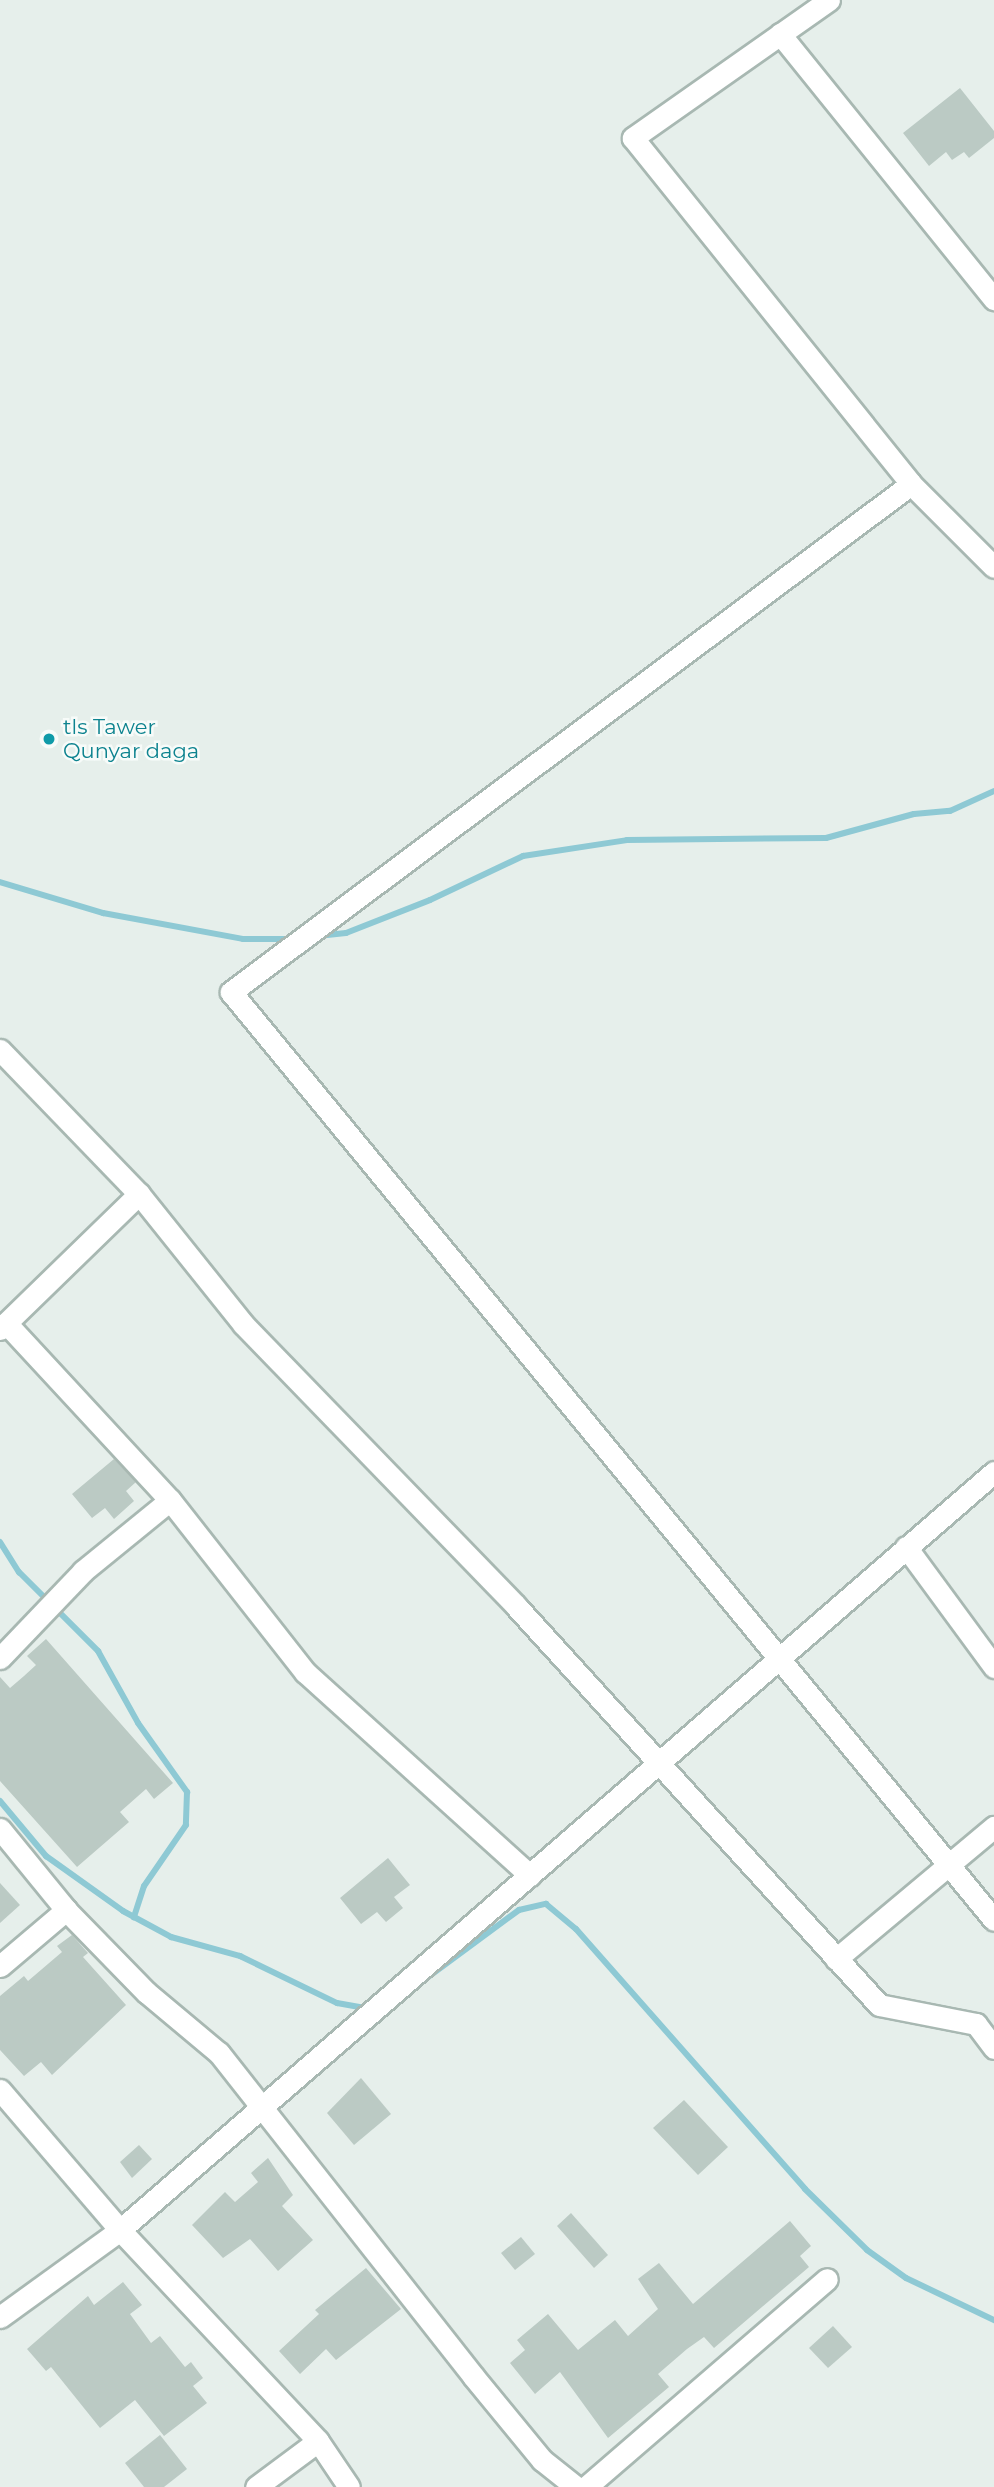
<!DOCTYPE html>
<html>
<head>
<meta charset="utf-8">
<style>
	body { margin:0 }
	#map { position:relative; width:994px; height:2487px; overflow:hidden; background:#e6efeb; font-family:Montserrat,sans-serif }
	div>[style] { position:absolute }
	.stream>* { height:6px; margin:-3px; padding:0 3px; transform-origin:3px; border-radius:3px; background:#8ec9d4 }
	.building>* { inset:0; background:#bbcac4 }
	.roads { filter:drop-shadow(2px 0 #a8b8b2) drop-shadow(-2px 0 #a8b8b2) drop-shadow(0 2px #a8b8b2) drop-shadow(0 -2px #a8b8b2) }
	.minor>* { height:21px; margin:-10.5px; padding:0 10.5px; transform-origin:10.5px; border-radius:10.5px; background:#fff }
	.tertiary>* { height:21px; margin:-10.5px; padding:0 10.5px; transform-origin:10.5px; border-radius:10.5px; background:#fff }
	.dots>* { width:19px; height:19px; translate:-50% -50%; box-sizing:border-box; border:4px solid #f7fbf9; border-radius:50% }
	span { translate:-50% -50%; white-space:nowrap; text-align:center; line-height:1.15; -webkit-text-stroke:5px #f7fbf9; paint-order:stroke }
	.culture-label { font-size:21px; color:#0d838f }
	.left { translate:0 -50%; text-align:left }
</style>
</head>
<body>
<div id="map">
	<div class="stream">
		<div style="left:0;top:882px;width:108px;rotate:16.8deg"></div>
		<div style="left:103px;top:913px;width:142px;rotate:10.5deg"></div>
		<div style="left:243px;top:939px;width:47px"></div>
		<div style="left:318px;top:936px;width:28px;rotate:-6deg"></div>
		<div style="left:346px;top:933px;width:90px;rotate:-21.4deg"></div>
		<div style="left:430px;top:900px;width:103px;rotate:-25.3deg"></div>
		<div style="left:523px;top:856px;width:105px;rotate:-8.7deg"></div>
		<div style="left:627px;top:840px;width:199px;rotate:-0.6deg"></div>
		<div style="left:826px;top:838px;width:91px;rotate:-15.3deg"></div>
		<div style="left:914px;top:814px;width:36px;rotate:-5deg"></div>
		<div style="left:950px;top:811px;width:48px;rotate:-24.4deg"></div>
		<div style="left:0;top:1542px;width:36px;rotate:58deg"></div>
		<div style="left:19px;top:1572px;width:112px;rotate:45deg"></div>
		<div style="left:98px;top:1651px;width:82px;rotate:60.9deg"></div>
		<div style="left:138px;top:1723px;width:85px;rotate:54.6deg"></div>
		<div style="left:187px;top:1792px;width:33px;rotate:92deg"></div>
		<div style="left:186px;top:1825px;width:74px;rotate:124.5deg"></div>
		<div style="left:144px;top:1886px;width:33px;rotate:108deg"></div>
		<div style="left:0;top:1801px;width:72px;rotate:50.1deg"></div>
		<div style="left:46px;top:1856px;width:95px;rotate:35.5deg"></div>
		<div style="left:123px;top:1911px;width:55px;rotate:28.4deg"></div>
		<div style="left:171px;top:1937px;width:72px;rotate:15.4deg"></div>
		<div style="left:240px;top:1956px;width:108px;rotate:25.9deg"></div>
		<div style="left:337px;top:2003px;width:27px;rotate:10deg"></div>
		<div style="left:424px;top:1980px;width:118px;rotate:-36.4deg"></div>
		<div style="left:519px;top:1910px;width:28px;rotate:-13deg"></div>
		<div style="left:546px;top:1904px;width:39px;rotate:40deg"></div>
		<div style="left:576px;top:1929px;width:346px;rotate:48.6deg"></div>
		<div style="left:805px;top:2189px;width:87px;rotate:44.5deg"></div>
		<div style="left:867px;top:2250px;width:48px;rotate:35.7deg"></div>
		<div style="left:906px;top:2278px;width:98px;rotate:25.5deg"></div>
	</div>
	<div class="building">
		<div style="clip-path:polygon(960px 88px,994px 131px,994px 138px,969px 158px,964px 152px,952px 160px,946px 152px,929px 166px,903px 133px)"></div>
		<div style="clip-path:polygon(114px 1459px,136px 1482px,126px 1491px,134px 1501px,114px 1519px,105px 1508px,92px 1518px,72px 1494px)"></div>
		<div style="clip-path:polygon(46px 1639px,173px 1783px,154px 1799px,146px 1789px,120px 1812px,129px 1822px,77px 1867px,0 1781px,0 1677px,10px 1688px,24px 1676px,36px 1665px,27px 1656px)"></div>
		<div style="clip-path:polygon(388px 1858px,410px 1885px,394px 1897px,403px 1908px,386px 1922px,377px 1912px,361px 1924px,340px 1898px)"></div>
		<div style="clip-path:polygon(0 1883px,20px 1905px,0 1923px)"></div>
		<div style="clip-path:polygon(72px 1935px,88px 1953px,83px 1957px,126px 2005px,52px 2075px,41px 2062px,24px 2076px,0 2050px,0 1996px,24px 1976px,28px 1981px,62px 1952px,57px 1946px)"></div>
		<div style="clip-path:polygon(361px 2078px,391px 2114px,354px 2145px,327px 2113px)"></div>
		<div style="clip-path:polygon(684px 2100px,728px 2147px,698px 2175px,653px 2128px)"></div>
		<div style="clip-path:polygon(139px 2145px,152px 2159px,132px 2178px,120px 2162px)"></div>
		<div style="clip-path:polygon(268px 2158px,293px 2195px,282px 2206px,313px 2240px,278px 2271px,250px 2239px,223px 2258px,192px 2225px,225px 2192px,235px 2202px,258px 2182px,251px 2173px)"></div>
		<div style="clip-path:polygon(571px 2213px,608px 2255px,594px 2268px,557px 2226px)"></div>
		<div style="clip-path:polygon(790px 2221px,811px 2246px,800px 2256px,809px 2267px,714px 2348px,704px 2337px,687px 2349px,658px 2374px,669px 2387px,608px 2438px,560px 2372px,535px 2394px,510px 2363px,525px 2350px,517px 2340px,548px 2314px,578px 2350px,615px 2320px,628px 2336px,658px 2309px,638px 2279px,659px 2263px,693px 2304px)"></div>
		<div style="clip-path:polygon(521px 2237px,535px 2254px,515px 2270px,501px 2253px)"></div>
		<div style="clip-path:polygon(366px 2268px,401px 2309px,336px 2360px,326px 2349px,300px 2374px,279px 2351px,319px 2314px,315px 2310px)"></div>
		<div style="clip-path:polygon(123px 2282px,142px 2305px,130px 2314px,151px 2343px,160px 2336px,185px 2367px,191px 2362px,203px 2378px,193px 2386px,207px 2403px,164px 2436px,135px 2400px,100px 2428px,51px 2367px,46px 2371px,27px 2349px,88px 2296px,94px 2305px)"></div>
		<div style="clip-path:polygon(833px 2326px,852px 2347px,828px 2368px,809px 2348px)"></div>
		<div style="clip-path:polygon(160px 2435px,187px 2469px,164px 2487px,144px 2487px,125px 2463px)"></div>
	</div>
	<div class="roads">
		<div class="minor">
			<div style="left:829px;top:0;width:240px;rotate:144.9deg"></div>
			<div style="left:633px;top:138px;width:444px;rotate:51.2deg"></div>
			<div style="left:911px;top:484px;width:117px;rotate:45deg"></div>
			<div style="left:780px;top:34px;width:341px;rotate:51.1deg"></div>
			<div style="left:911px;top:484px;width:849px;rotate:143.24deg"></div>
			<div style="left:231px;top:992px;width:1201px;rotate:50.57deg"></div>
			<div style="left:0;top:1050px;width:200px;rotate:46deg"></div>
			<div style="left:139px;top:1194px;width:166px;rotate:51.3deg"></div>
			<div style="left:243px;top:1324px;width:392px;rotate:45.9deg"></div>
			<div style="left:516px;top:1606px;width:539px;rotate:47.7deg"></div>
			<div style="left:879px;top:2005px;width:99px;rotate:11.1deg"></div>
			<div style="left:976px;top:2024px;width:30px;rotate:53deg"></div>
			<div style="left:6px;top:1323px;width:241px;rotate:47.2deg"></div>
			<div style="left:170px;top:1500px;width:219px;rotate:51.9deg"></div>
			<div style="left:305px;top:1672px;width:303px;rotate:42.1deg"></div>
			<div style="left:0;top:1329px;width:194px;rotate:-44.2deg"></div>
			<div style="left:906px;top:1547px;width:149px;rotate:53.7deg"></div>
			<div style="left:0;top:1658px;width:120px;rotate:-46.3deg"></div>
			<div style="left:83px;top:1571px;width:112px;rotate:-39.2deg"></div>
			<div style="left:0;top:1829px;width:104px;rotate:50.8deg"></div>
			<div style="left:66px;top:1910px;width:115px;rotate:45.7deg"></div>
			<div style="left:146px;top:1992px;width:95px;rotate:39.9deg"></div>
			<div style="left:219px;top:2053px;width:411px;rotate:51.8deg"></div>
			<div style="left:473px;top:2376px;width:109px;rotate:50.6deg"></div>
			<div style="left:542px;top:2460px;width:43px;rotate:38.5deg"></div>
			<div style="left:836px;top:1959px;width:206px;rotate:-39.9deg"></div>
			<div style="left:0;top:1966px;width:87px;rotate:-40.3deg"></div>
			<div style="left:0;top:2090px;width:184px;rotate:49.4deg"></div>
			<div style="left:120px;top:2230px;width:289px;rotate:46.8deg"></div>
			<div style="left:318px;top:2441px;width:77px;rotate:143.4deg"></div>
			<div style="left:318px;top:2441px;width:55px;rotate:56deg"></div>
			<div style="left:586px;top:2487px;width:318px;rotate:-40.8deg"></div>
		</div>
		<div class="tertiary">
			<div style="left:0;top:2317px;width:148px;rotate:-35.9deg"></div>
			<div style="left:120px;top:2230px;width:1157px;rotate:-40.93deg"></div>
		</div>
	</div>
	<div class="dots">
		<div style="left:49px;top:739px;background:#0f9aa8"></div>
	</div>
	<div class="culture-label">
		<span class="left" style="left:63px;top:739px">tls Tawer<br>Qunyar daga</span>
	</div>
</div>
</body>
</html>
